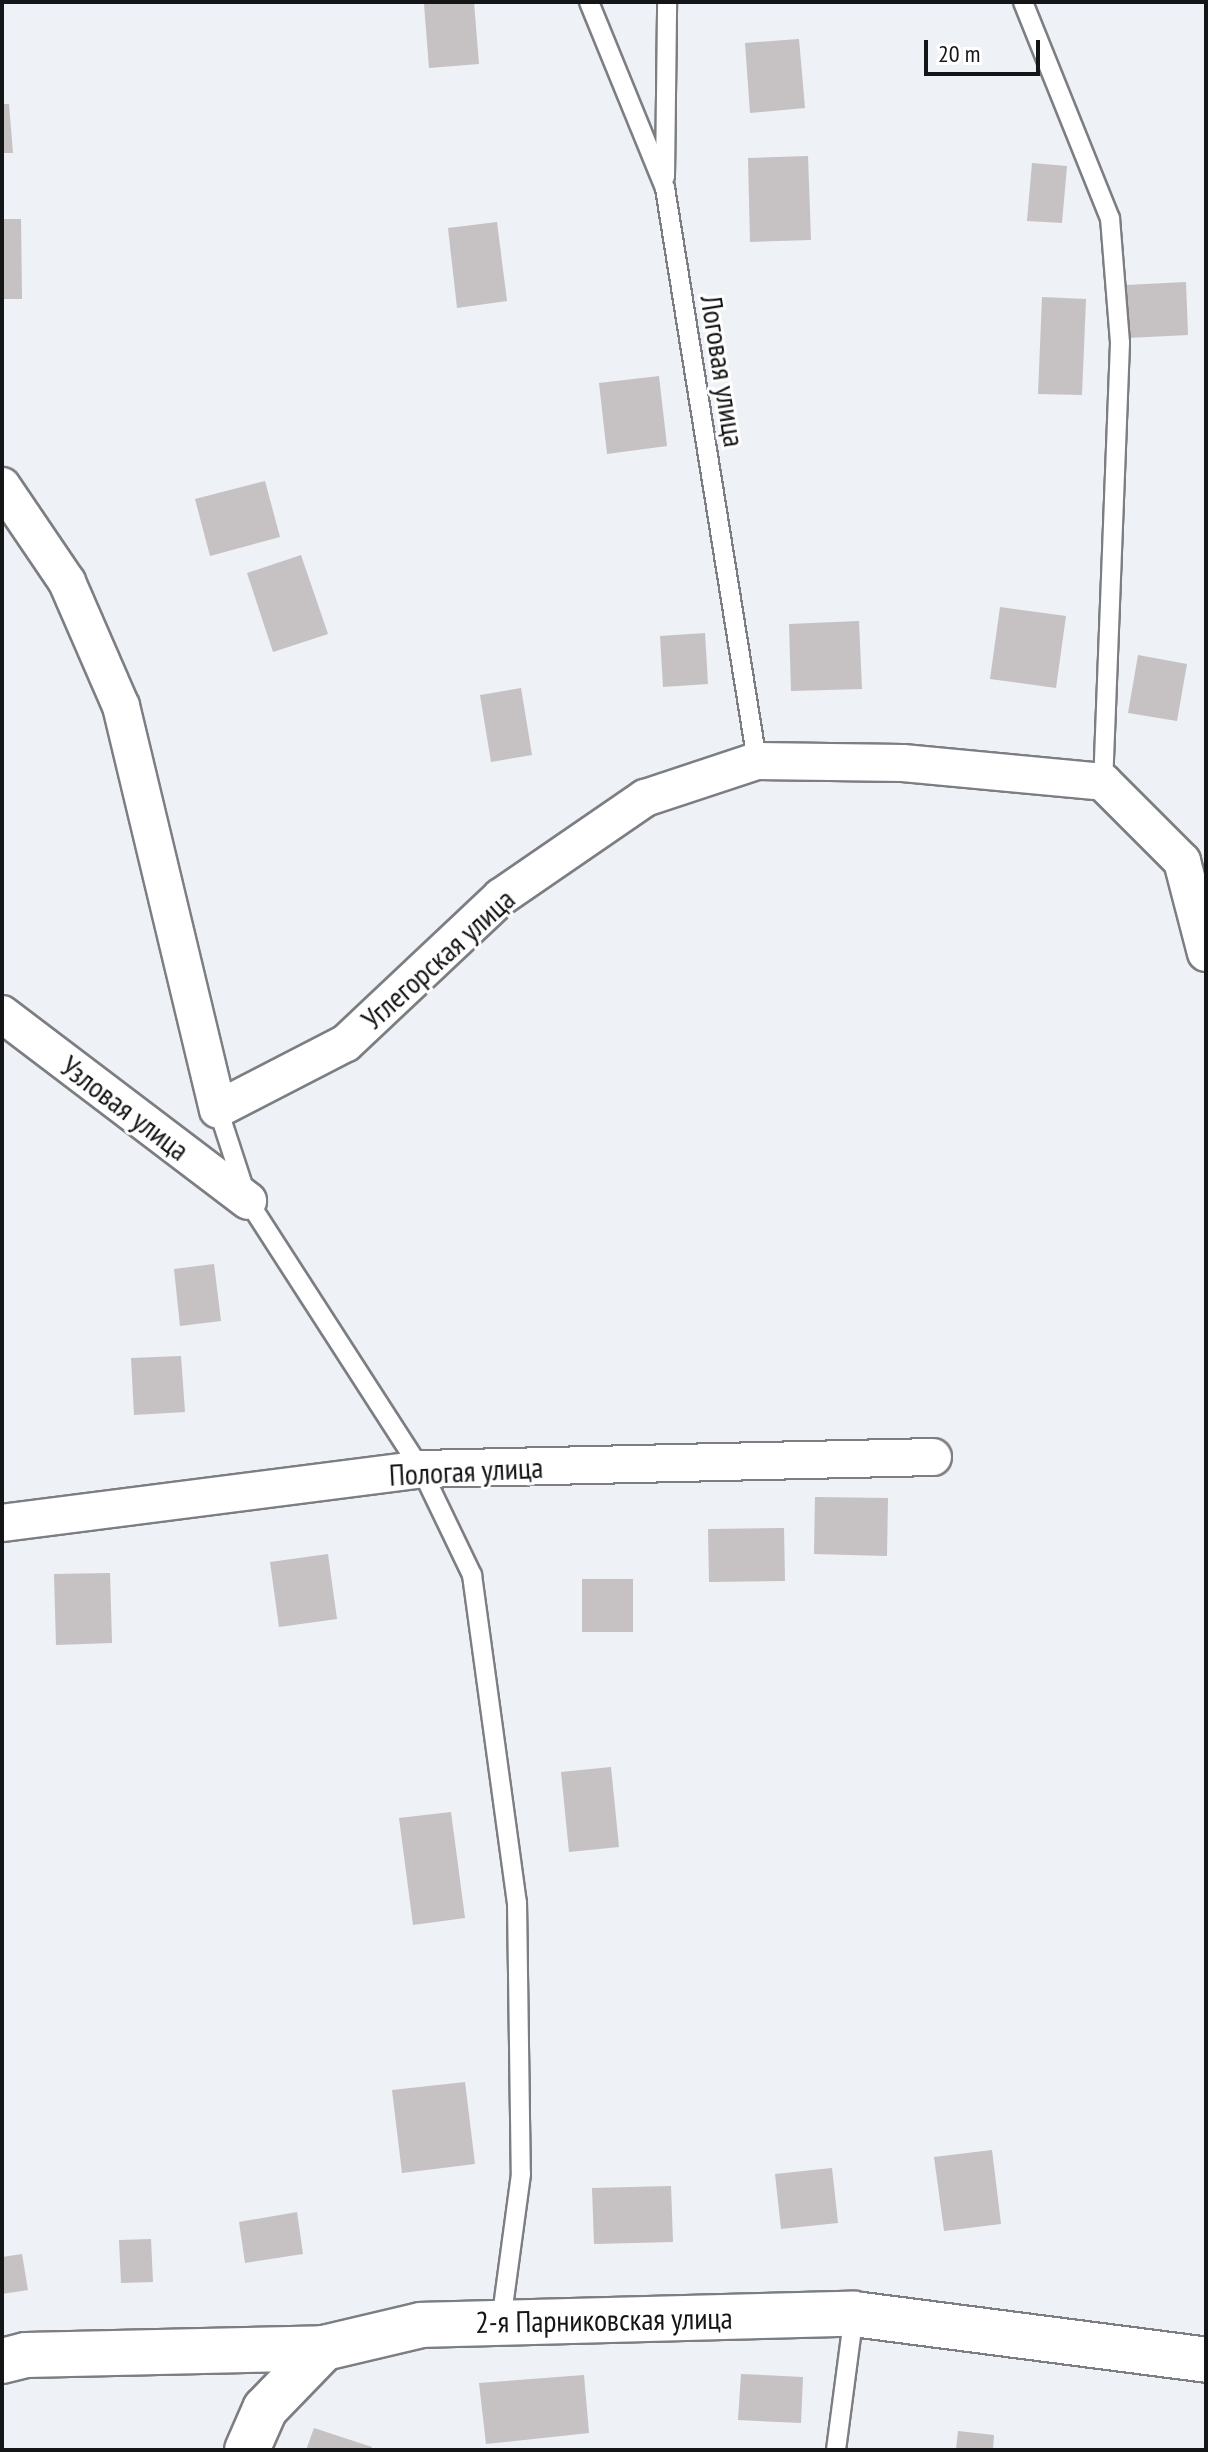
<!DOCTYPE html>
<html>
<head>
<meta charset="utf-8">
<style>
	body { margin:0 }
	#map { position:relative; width:1208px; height:2452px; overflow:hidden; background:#eef1f6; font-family:"PT Sans Narrow",sans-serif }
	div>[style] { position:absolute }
	.building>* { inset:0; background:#c6c1c3 }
	.roads { filter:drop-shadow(2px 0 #7c7e83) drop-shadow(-2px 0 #7c7e83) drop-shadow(0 2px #7c7e83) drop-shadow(0 -2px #7c7e83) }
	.lane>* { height:18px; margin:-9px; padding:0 9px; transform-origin:9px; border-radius:9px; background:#fff }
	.street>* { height:36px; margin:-18px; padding:0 18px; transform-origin:18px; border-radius:18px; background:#fff }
	.secondary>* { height:44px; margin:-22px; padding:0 22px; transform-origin:22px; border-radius:22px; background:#fff }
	span { translate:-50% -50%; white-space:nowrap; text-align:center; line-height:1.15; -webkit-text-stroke:6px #fff; paint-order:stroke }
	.street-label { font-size:30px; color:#141516 }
	.frame { position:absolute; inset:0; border:4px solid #141516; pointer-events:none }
	.scale { position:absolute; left:924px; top:40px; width:116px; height:36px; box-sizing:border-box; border:4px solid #141516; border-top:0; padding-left:10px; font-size:24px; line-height:28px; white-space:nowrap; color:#141516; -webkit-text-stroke:6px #fff; paint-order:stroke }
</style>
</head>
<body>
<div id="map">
	<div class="building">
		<div style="clip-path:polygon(474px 2px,479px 64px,429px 68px,424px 4px)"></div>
		<div style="clip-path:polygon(799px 39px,805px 108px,750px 113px,745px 43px)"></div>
		<div style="clip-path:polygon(2px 104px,9px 104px,13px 153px,2px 153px)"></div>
		<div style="clip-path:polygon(808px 156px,811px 240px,750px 242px,748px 158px)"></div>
		<div style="clip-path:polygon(1032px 163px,1067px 166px,1062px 223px,1027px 221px)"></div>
		<div style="clip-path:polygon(2px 219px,21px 219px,22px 299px,2px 299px)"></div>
		<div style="clip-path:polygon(497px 222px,507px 301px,457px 308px,448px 228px)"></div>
		<div style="clip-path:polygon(1186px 282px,1188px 335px,1128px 338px,1126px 285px)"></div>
		<div style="clip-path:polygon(1042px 297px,1086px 299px,1082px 395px,1038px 394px)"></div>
		<div style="clip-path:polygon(659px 376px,667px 446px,607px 454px,599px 383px)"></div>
		<div style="clip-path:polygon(265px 481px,280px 537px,210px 556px,195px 499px)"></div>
		<div style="clip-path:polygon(301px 555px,328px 634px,273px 652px,247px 573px)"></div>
		<div style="clip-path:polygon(1000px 607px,1066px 616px,1056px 688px,990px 679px)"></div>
		<div style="clip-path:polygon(859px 621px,862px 689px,791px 691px,789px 624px)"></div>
		<div style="clip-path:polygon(705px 633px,708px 684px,663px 687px,660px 636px)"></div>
		<div style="clip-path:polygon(1138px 655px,1187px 664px,1177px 721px,1128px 713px)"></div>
		<div style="clip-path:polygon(521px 688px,532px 755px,491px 762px,480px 695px)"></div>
		<div style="clip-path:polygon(214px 1264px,221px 1321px,180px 1326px,174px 1269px)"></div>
		<div style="clip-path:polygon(181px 1356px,185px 1412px,134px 1415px,131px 1358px)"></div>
		<div style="clip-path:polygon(815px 1497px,888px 1498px,887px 1556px,814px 1554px)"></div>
		<div style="clip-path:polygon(784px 1528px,785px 1581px,709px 1582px,708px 1529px)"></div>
		<div style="clip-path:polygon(328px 1554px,337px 1619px,279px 1627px,270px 1562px)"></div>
		<div style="clip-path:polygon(110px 1573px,112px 1643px,56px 1645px,54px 1574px)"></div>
		<div style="clip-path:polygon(582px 1579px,633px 1579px,633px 1632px,582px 1632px)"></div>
		<div style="clip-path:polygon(611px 1767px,619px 1847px,569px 1852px,561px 1772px)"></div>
		<div style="clip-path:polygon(451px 1812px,465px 1918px,413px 1925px,399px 1818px)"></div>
		<div style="clip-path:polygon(465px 2082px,475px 2164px,402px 2173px,392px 2090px)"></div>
		<div style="clip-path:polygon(992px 2150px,1001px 2224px,944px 2231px,934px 2157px)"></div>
		<div style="clip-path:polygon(832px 2168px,838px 2223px,781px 2229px,775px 2174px)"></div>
		<div style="clip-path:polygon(671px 2186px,673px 2242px,594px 2244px,592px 2188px)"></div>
		<div style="clip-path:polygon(297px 2212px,303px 2254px,245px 2263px,239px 2222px)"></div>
		<div style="clip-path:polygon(151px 2239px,153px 2282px,121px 2283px,119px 2240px)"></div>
		<div style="clip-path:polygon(22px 2254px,28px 2290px,2px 2294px,2px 2257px)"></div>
		<div style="clip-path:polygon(741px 2374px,803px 2377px,801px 2423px,738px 2420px)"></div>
		<div style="clip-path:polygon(584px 2375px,589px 2433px,486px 2444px,479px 2383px)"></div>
		<div style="clip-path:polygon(314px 2428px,372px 2447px,371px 2450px,306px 2450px)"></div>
		<div style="clip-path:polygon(958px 2431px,994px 2435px,993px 2450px,956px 2450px)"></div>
	</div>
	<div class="roads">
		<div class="lane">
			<div style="left:589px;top:2px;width:201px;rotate:67.8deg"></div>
			<div style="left:665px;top:188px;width:580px;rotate:80.88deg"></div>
			<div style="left:1023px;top:2px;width:233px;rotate:68.1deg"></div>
			<div style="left:1110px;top:218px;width:125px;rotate:85.4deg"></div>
			<div style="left:1120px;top:343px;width:439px;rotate:92.2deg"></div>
			<div style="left:665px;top:177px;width:175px;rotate:-89.3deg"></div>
			<div style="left:218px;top:1109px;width:97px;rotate:71.9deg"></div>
			<div style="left:248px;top:1201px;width:319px;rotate:57.2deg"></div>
			<div style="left:421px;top:1469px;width:118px;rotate:64.3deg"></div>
			<div style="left:472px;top:1575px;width:330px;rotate:82.2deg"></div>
			<div style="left:517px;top:1902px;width:272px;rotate:89.2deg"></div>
			<div style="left:521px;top:2174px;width:149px;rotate:97.7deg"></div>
			<div style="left:836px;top:2450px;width:137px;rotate:-82.5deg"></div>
		</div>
		<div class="street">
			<div style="left:2px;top:486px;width:116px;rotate:55.9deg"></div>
			<div style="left:67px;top:582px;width:135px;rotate:66.5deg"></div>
			<div style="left:121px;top:706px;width:415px;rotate:76.5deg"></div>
			<div style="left:218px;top:1109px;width:144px;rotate:-27.3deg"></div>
			<div style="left:346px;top:1043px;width:213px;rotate:-43.3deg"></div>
			<div style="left:501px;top:897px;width:175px;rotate:-34.5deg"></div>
			<div style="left:645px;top:798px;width:118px;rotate:-18.3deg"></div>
			<div style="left:757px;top:761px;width:146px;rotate:0.8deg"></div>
			<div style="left:903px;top:763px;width:201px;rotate:5.4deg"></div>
			<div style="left:1103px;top:782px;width:112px;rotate:45deg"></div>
			<div style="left:1182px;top:861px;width:95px;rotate:75.4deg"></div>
			<div style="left:2px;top:1014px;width:309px;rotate:37.2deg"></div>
			<div style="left:2px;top:1523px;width:422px;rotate:-7.3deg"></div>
			<div style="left:421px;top:1469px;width:512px;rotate:-1.34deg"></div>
		</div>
		<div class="secondary">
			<div style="left:2px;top:2361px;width:25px;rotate:-14deg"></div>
			<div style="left:26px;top:2355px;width:298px;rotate:-1.3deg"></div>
			<div style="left:324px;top:2348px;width:100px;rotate:-13.3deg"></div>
			<div style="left:421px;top:2325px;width:433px;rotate:-1.5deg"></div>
			<div style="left:854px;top:2314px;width:355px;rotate:7.4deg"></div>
			<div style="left:247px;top:2450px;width:45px;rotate:-66.3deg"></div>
			<div style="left:265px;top:2409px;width:85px;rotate:-46deg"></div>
		</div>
	</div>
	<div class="street-label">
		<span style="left:723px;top:371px;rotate:81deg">Логовая улица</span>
		<span style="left:438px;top:959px;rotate:-42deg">Углегорская улица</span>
		<span style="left:125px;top:1108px;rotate:37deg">Узловая улица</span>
		<span style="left:466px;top:1471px;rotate:-3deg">Пологая улица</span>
		<span style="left:604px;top:2320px;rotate:-1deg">2-я Парниковская улица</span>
	</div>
	<div class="frame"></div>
	<div class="scale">20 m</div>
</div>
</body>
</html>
